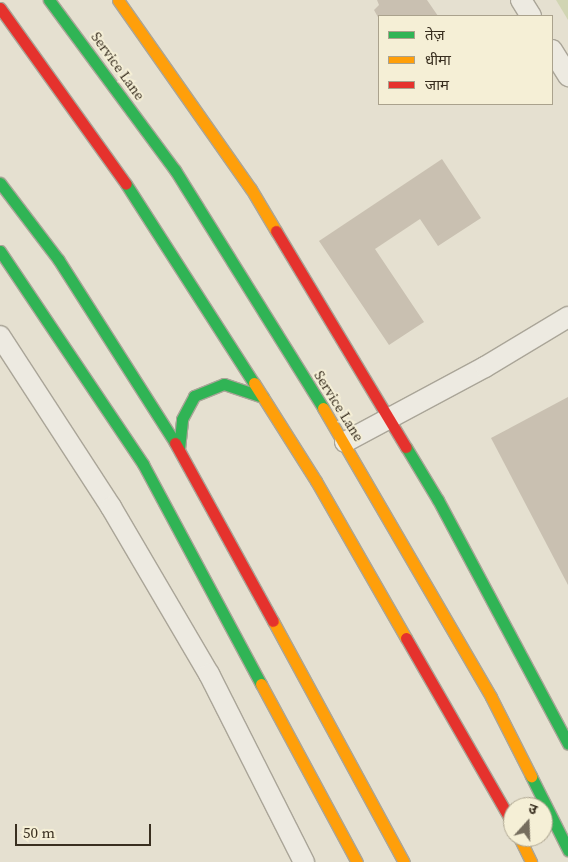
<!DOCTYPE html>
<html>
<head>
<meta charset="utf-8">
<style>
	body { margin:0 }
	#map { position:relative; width:568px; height:862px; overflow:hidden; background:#e5e0d0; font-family:"Source Serif 4","Noto Sans Devanagari",serif }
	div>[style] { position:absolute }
	.green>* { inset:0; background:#d1d5b3 }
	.building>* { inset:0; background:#c9c0b1 }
	.roads { filter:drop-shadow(1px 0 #aaa598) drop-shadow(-1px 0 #aaa598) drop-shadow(0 1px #aaa598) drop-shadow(0 -1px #aaa598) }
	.street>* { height:20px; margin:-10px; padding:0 10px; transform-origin:10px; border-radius:10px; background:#edeae1 }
	.fast>* { height:11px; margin:-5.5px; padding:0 5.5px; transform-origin:5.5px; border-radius:5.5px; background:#30b455 }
	.slow>* { height:11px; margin:-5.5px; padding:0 5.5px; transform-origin:5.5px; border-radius:5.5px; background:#ff9f0a }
	.jam>* { height:11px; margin:-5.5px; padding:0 5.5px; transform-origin:5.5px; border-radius:5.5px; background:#e5322d }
	span { translate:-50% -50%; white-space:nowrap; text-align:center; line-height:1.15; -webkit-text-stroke:4px #f5efd6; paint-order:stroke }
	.street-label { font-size:14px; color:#392f20 }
	.legend { position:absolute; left:378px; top:15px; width:175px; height:90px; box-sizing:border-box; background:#f5efd6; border:1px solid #aaa28d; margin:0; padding:6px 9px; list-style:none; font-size:15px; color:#392f20 }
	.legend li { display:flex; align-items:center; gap:10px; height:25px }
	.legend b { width:25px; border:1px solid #aaa28d }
	.north { position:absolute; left:503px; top:797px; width:50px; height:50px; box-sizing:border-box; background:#f5efd6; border:1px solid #aaa28d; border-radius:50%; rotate:20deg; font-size:14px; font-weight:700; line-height:20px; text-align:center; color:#392f20 }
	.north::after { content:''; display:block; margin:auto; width:18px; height:22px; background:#756d5e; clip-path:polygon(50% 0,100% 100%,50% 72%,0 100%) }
	.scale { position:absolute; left:15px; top:824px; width:136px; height:22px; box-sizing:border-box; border:2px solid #392f20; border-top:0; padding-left:6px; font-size:15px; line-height:18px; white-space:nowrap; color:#392f20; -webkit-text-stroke:4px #f5efd6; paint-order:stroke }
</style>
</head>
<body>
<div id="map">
	<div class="green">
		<div style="clip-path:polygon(556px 0,568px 0,568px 20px)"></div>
	</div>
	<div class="building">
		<div style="clip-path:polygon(377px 0,427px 0,438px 16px,379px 16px,379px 19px,374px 10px,379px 5px)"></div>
		<div style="clip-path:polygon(442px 159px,481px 218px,438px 246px,420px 219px,375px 249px,424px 322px,389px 345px,319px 241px)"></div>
		<div style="clip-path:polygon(568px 397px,568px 585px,491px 438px)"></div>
	</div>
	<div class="roads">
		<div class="street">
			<div style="left:521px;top:0;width:19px;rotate:58deg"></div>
			<div style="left:552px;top:50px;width:31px;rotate:58deg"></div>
			<div style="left:0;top:336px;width:204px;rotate:57deg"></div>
			<div style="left:111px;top:507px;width:194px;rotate:59.6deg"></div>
			<div style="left:209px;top:674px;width:211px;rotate:63.2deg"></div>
			<div style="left:345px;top:442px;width:159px;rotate:-28.2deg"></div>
			<div style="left:485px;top:367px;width:97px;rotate:-31.1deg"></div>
		</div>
		<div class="fast">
			<div style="left:49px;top:0;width:212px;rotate:53.5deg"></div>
			<div style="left:175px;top:170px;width:280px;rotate:58.1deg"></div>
			<div style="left:0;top:183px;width:96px;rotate:52.7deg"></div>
			<div style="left:58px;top:259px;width:218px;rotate:57.5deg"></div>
			<div style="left:126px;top:184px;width:237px;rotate:57.3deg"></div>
			<div style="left:0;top:251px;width:257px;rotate:56.1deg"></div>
			<div style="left:143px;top:464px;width:250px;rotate:61.8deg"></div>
			<div style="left:406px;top:447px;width:62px;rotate:58.9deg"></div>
			<div style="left:438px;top:500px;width:276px;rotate:61.9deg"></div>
			<div style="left:179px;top:449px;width:30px;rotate:-84deg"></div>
			<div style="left:182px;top:419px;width:26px;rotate:-62deg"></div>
			<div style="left:194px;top:396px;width:32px;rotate:-22deg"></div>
			<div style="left:224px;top:384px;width:41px;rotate:18.4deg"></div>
			<div style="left:531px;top:776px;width:83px;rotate:63.4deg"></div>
		</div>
		<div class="slow">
			<div style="left:118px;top:0;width:231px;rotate:54.9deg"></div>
			<div style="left:251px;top:189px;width:49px;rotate:59.2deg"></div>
			<div style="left:254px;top:383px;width:116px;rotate:57.7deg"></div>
			<div style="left:316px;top:481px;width:181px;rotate:60.2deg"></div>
			<div style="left:323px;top:408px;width:334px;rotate:59.8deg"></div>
			<div style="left:491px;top:697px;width:89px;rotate:63.1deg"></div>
			<div style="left:273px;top:621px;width:274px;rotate:61.5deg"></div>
			<div style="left:261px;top:684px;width:202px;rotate:61.7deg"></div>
			<div style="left:519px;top:837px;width:28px;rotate:64deg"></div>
		</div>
		<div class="jam">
			<div style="left:0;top:8px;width:216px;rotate:54.4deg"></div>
			<div style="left:276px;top:231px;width:252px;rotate:59deg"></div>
			<div style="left:175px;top:443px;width:203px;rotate:61.2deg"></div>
			<div style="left:406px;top:638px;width:215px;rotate:60.1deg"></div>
		</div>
	</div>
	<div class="street-label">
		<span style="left:118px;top:66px;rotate:54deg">Service Lane</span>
		<span style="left:339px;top:406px;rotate:58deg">Service Lane</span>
	</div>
	<ul class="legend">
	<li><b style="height:6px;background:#30b455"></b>तेज़</li>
	<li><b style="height:6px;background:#ff9f0a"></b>धीमा</li>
	<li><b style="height:6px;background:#e5322d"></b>जाम</li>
	</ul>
	<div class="north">उ</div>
	<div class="scale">50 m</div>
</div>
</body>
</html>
